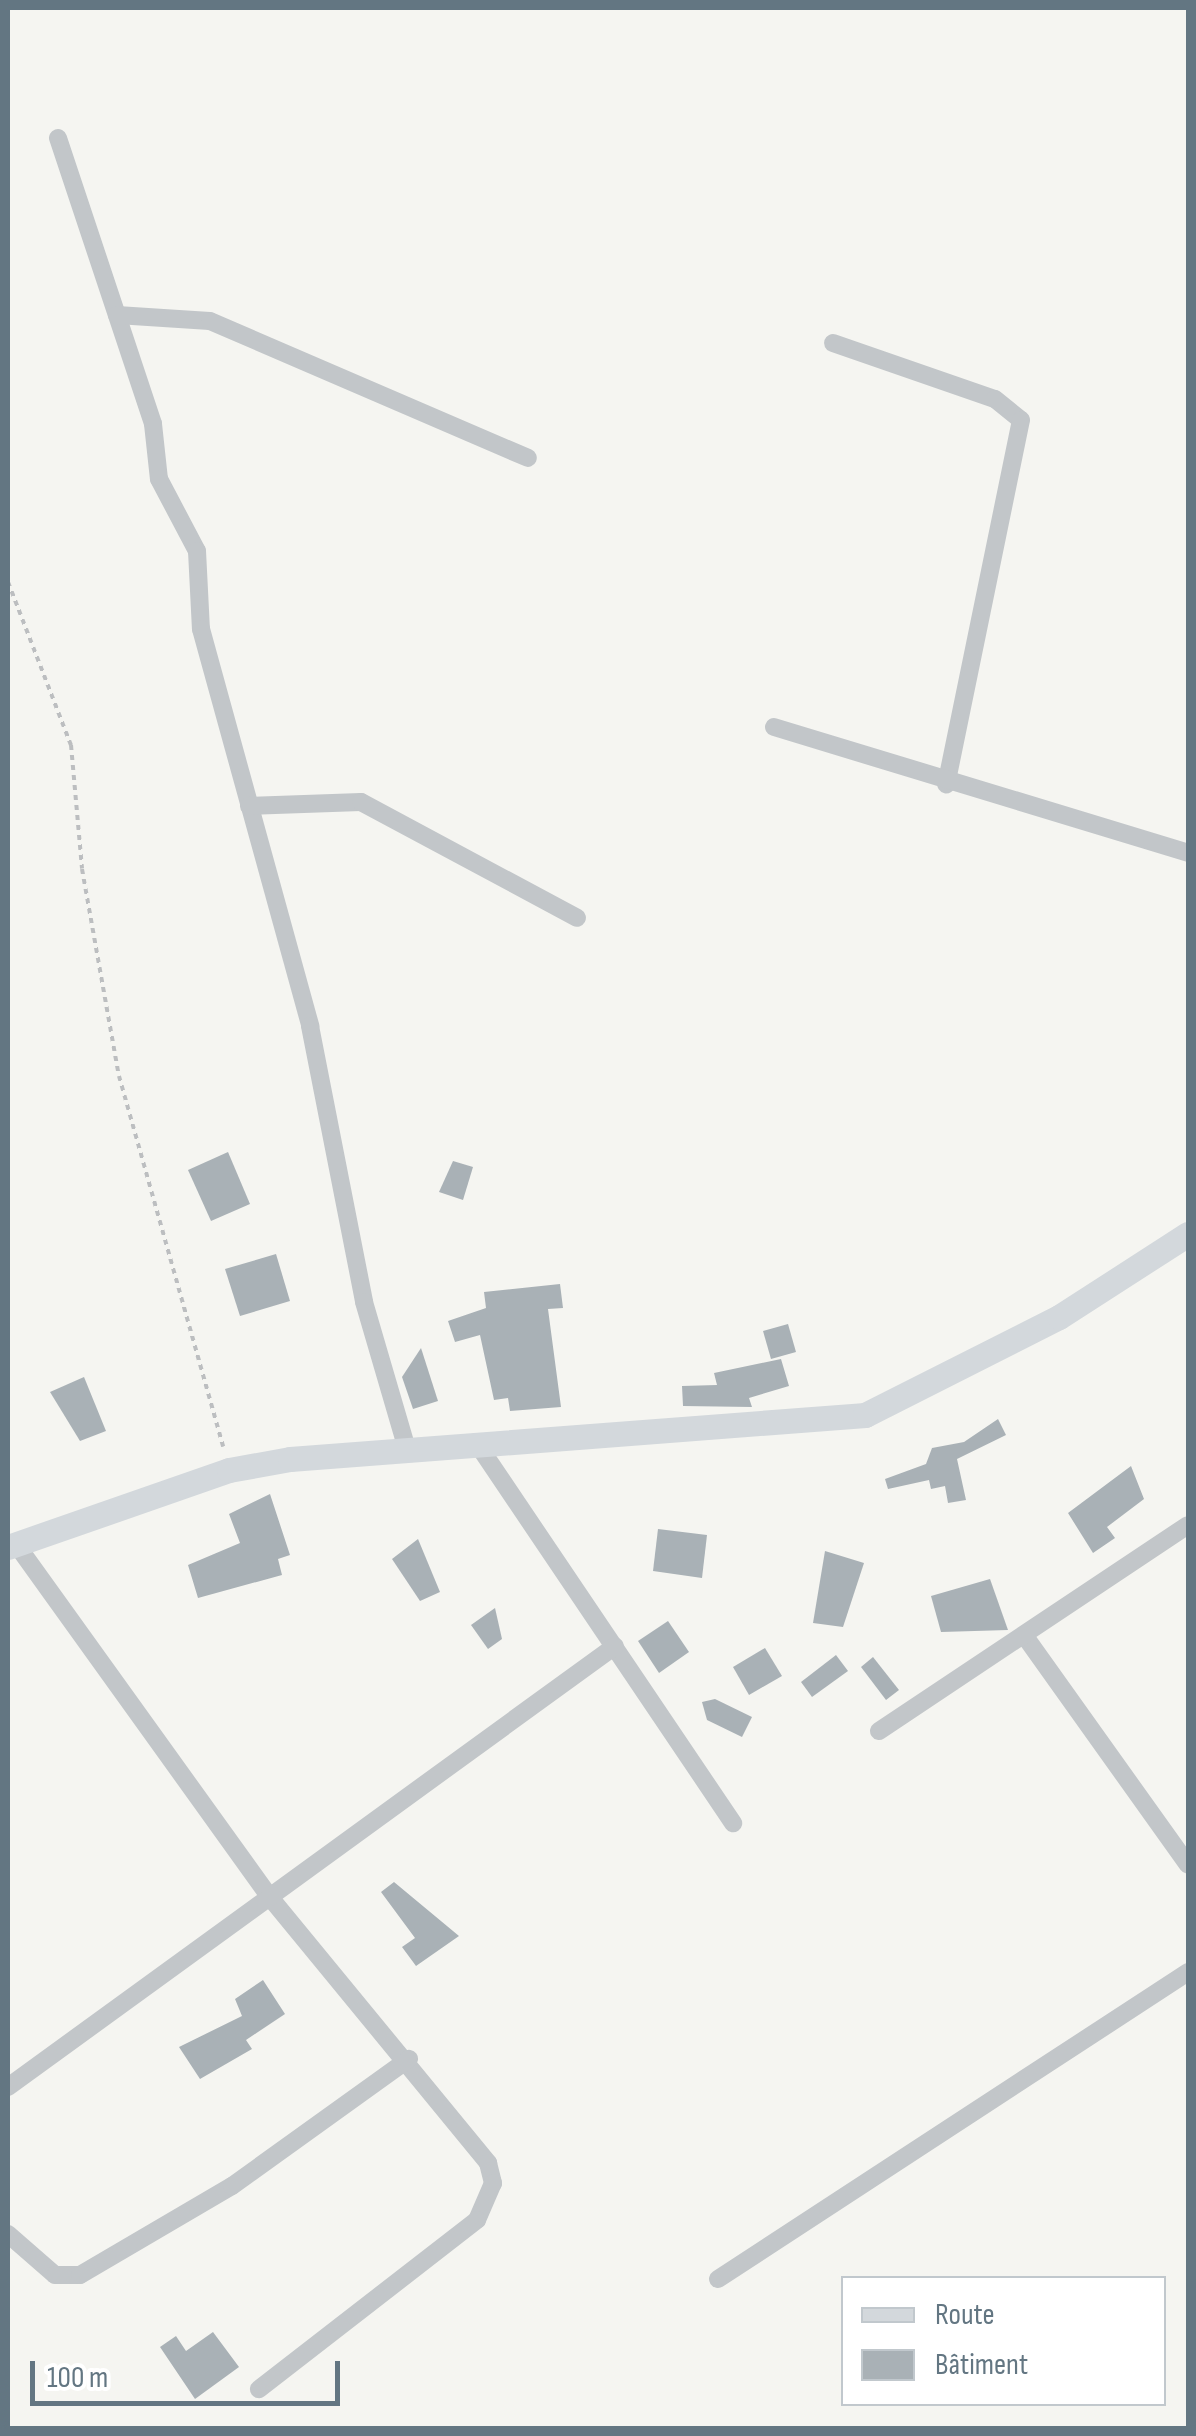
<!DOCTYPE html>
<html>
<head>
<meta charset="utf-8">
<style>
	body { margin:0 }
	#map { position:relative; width:1196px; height:2436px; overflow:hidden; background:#f5f5f1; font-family:"Sofia Sans Condensed",sans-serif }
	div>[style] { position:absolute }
	.building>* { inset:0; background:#a9b1b6 }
	.path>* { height:4px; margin-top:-2px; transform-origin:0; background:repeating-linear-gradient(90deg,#bcbec0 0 5px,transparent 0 10px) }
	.street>* { height:18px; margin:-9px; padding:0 9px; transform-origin:9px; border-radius:9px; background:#c2c6c9 }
	.secondary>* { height:25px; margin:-12.5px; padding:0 12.5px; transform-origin:12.5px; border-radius:12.5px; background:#d3d8dc }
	span { translate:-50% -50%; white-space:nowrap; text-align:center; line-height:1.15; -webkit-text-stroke:10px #fff; paint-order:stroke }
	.frame { position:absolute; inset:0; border:10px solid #637682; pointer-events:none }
	.legend { position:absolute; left:841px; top:2276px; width:325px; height:130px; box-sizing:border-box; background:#fff; border:2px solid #c1c8cd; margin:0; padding:12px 18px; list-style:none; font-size:30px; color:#637682 }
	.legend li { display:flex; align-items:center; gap:20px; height:50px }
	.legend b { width:50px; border:2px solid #c1c8cd }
	.scale { position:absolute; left:30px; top:2361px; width:310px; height:45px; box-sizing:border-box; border:5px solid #637682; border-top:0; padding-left:12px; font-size:30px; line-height:35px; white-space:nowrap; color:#637682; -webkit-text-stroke:8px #fff; paint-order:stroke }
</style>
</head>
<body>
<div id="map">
	<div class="building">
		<div style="clip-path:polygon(228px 1152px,250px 1204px,211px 1221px,188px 1170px)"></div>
		<div style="clip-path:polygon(453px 1161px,473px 1167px,463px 1200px,439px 1192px)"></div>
		<div style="clip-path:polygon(276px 1254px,290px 1301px,240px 1316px,225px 1269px)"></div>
		<div style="clip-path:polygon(560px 1284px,563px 1308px,548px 1309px,561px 1407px,510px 1411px,508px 1398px,494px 1400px,480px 1335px,455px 1342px,448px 1321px,486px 1308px,484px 1292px)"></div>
		<div style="clip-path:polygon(788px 1324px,796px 1352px,771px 1359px,763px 1331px)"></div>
		<div style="clip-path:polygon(421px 1348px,438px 1401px,413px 1409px,402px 1377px)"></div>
		<div style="clip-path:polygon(781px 1359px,789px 1386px,749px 1398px,752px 1407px,683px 1406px,682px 1386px,717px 1385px,714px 1373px)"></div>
		<div style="clip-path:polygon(84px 1377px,106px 1431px,80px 1441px,50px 1392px)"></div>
		<div style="clip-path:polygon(998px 1419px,1006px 1435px,957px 1459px,966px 1500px,948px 1503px,945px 1486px,931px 1489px,929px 1480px,888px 1489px,885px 1479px,926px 1464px,932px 1448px,964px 1442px)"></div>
		<div style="clip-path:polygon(1131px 1466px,1144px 1499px,1107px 1527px,1115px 1538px,1093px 1553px,1068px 1513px)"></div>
		<div style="clip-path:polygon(270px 1494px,290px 1555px,278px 1559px,282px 1575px,198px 1598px,188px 1565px,240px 1543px,229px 1514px)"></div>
		<div style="clip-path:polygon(658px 1529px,707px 1535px,702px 1578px,653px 1571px)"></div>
		<div style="clip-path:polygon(418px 1539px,440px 1592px,420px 1601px,392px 1559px)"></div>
		<div style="clip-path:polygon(825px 1551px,864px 1563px,843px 1627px,813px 1623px)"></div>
		<div style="clip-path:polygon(990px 1579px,1008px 1630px,941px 1632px,931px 1596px)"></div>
		<div style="clip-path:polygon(495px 1608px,502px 1639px,488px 1649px,471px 1625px)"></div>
		<div style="clip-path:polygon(668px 1621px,689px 1652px,659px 1673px,638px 1641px)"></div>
		<div style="clip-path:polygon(765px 1648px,782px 1676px,749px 1695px,733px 1667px)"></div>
		<div style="clip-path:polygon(836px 1655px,848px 1671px,812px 1697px,801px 1682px)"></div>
		<div style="clip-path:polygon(873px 1657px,899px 1690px,886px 1700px,861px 1667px)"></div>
		<div style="clip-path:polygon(715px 1699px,752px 1717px,742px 1737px,707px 1720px,702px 1702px)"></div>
		<div style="clip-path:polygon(394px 1882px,459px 1936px,416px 1966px,402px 1947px,415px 1938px,381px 1892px)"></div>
		<div style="clip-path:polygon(263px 1980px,285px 2014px,246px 2040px,252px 2049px,200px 2079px,179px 2047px,242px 2016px,235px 1999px)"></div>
		<div style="clip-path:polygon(213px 2332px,239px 2367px,195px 2399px,160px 2347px,176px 2336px,186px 2351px)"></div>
	</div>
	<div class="path">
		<div style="left:8px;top:582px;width:175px;rotate:68.9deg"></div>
		<div style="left:71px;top:745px;width:124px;rotate:84.9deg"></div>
		<div style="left:82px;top:869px;width:210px;rotate:79.9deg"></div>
		<div style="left:119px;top:1076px;width:385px;rotate:74.3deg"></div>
	</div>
	<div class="street">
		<div style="left:58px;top:138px;width:301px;rotate:71.6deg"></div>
		<div style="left:153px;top:424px;width:55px;rotate:83.8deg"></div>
		<div style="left:159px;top:479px;width:81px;rotate:62.2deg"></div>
		<div style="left:197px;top:551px;width:78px;rotate:87.1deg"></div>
		<div style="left:201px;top:629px;width:412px;rotate:74.6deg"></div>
		<div style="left:310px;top:1026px;width:281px;rotate:78.9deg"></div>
		<div style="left:364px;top:1302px;width:153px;rotate:73.7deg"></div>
		<div style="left:117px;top:315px;width:93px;rotate:3.7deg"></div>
		<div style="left:210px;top:321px;width:346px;rotate:23.3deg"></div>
		<div style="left:833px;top:343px;width:171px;rotate:19.1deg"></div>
		<div style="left:995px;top:399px;width:33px;rotate:39deg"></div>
		<div style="left:1021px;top:420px;width:372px;rotate:101.6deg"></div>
		<div style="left:774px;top:727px;width:433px;rotate:16.9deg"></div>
		<div style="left:249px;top:806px;width:112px;rotate:-2deg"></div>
		<div style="left:361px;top:802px;width:245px;rotate:28.2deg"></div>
		<div style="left:476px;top:1442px;width:460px;rotate:56deg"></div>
		<div style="left:16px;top:1544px;width:440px;rotate:54.3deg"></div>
		<div style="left:273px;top:1901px;width:339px;rotate:50.6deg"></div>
		<div style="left:488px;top:2163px;width:21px;rotate:76deg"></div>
		<div style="left:493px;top:2183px;width:40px;rotate:113.4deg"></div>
		<div style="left:477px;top:2220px;width:276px;rotate:142.2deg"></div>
		<div style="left:1024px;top:1635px;width:282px;rotate:54.5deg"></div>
		<div style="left:879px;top:1731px;width:371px;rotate:-33.7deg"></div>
		<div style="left:8px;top:2087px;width:750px;rotate:-36deg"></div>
		<div style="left:8px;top:2234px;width:62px;rotate:41.1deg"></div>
		<div style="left:55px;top:2275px;width:25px"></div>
		<div style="left:80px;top:2275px;width:176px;rotate:-30.4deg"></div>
		<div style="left:232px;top:2186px;width:218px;rotate:-35.7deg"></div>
		<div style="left:718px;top:2279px;width:561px;rotate:-33.15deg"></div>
	</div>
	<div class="secondary">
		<div style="left:8px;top:1547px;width:234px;rotate:-19.2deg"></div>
		<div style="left:229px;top:1470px;width:62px;rotate:-10.2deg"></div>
		<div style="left:290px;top:1459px;width:577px;rotate:-4.38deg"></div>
		<div style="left:865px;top:1415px;width:217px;rotate:-26.8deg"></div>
		<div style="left:1059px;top:1317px;width:153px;rotate:-32.8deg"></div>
	</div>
	<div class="frame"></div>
	<ul class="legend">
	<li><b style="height:12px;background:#d3d8dc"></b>Route</li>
	<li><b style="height:28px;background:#a9b1b6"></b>Bâtiment</li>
	</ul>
	<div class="scale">100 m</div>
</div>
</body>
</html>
